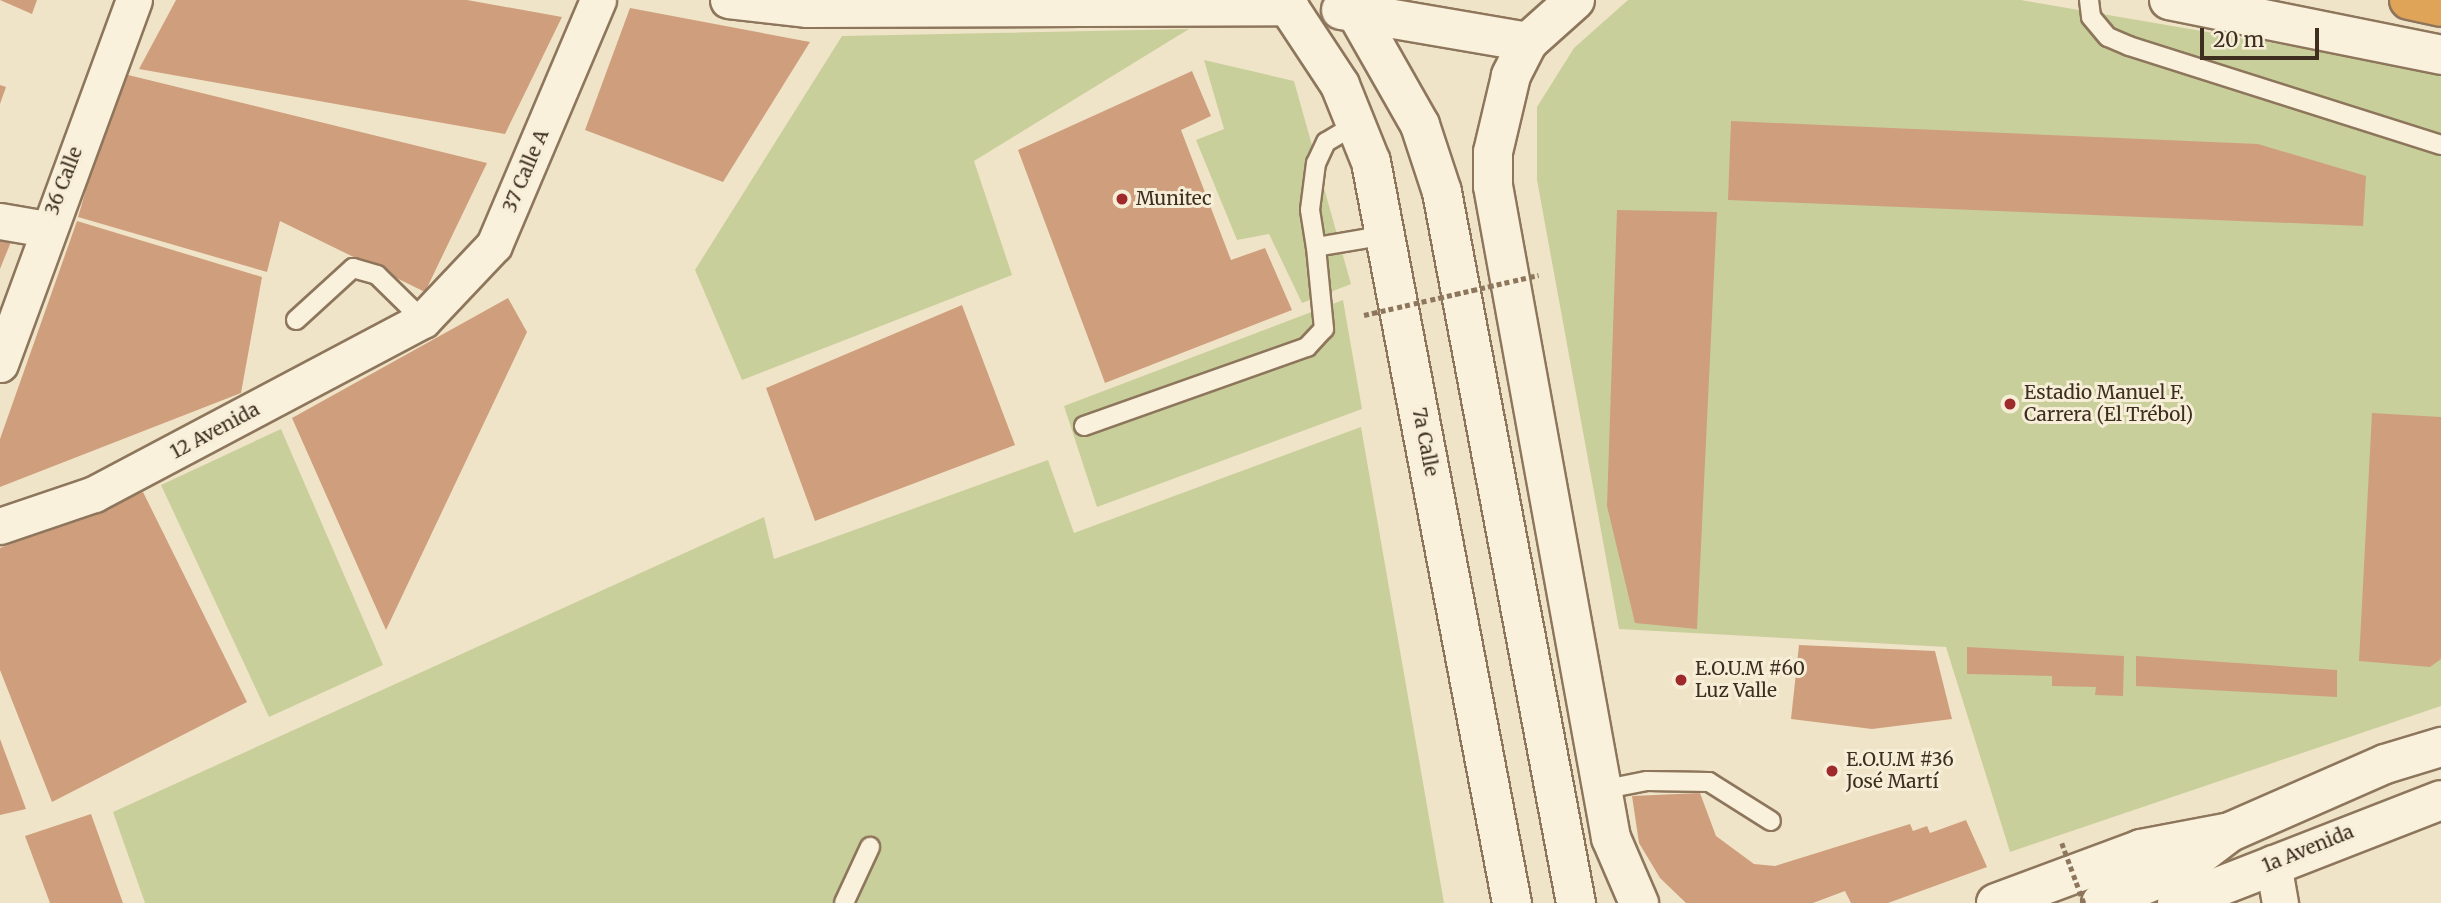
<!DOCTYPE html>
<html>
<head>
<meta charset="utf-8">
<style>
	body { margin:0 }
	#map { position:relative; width:2441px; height:903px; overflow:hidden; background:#f0e4c8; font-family:Merriweather,serif }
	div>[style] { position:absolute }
	.green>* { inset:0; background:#c9cf9b }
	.building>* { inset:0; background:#cf9f7d }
	.roads { filter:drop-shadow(2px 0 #8d765c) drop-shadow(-2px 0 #8d765c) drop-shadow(0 2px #8d765c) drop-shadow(0 -2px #8d765c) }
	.lane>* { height:18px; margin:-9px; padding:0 9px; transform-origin:9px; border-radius:9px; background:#faf1dc }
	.street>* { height:35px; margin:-17.5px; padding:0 17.5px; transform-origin:17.5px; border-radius:17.5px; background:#faf1dc }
	.secondary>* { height:38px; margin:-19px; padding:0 19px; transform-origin:19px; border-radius:19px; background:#faf1dc }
	.highway>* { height:38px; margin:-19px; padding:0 19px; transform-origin:19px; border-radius:19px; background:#e0a458 }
	.path-bridge>* { height:4.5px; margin-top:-2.25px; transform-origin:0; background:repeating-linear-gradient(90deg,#8d765c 0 5px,transparent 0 8.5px) }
	.dots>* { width:19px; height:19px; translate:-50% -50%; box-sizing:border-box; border:4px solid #f7eed8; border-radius:50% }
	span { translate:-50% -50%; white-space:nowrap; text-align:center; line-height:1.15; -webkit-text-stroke:6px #f7eed8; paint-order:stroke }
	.street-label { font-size:19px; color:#3d2e20 }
	.poi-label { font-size:19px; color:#3d2e20 }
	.left { translate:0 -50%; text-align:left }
	.scale { position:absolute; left:2200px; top:28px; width:119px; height:32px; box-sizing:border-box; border:4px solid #3d2e20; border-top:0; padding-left:9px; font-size:21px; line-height:24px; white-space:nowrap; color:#3d2e20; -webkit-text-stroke:5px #f7eed8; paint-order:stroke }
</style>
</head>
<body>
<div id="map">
	<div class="green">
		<div style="clip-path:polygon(1628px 0,2021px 0,2441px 72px,2441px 706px,2010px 852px,1946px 647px,1619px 629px,1537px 180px,1537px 107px,1574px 48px)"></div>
		<div style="clip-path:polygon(1189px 29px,974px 161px,1012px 275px,742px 380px,695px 270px,842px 36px)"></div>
		<div style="clip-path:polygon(1204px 60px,1294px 81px,1351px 284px,1302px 303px,1269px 234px,1237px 240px,1196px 140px,1224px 129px)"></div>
		<div style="clip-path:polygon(1343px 300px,1362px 409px,1097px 507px,1064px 406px)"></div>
		<div style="clip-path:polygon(1361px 427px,1444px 903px,145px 903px,113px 812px,764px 517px,774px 559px,1048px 460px,1074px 533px)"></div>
		<div style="clip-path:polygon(281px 429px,383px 665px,269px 717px,161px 485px)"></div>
	</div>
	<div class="building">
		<div style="clip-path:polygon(0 0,37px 0,32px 14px)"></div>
		<div style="clip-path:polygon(176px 0,467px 0,562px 17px,505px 134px,139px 69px)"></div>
		<div style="clip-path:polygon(630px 8px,810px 42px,723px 182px,585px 130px)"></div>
		<div style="clip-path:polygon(1192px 71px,1211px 116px,1181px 130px,1231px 260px,1265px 248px,1292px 310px,1105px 383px,1018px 150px)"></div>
		<div style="clip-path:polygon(120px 73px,487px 163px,425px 292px,280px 221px,267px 272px,78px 217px)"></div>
		<div style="clip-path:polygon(0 85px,6px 87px,0 104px)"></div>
		<div style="clip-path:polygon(1731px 121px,2258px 144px,2366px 176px,2363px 226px,1728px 200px)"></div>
		<div style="clip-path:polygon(1617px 210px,1717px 212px,1697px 629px,1635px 623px,1607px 506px)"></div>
		<div style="clip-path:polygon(77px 221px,262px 277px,241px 393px,0 487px,0 439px)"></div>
		<div style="clip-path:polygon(0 229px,15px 232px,0 269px)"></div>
		<div style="clip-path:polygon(508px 298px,527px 332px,386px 630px,292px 418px)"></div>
		<div style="clip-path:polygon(962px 305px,1015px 445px,815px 521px,766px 388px)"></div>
		<div style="clip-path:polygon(2372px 413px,2441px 417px,2441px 659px,2430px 667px,2359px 661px)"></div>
		<div style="clip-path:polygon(143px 492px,247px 702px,52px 802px,0 670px,0 548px)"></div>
		<div style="clip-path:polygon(1799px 645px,1935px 651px,1952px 719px,1872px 729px,1791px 719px)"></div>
		<div style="clip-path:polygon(1967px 647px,2124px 656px,2123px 696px,2095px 695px,2096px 687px,2052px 686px,2052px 676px,1967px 674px)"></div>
		<div style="clip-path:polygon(2136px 656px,2337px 670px,2337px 697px,2136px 686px)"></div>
		<div style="clip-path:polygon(0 739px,26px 809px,0 815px)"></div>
		<div style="clip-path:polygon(1700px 793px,1716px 836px,1754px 864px,1775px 866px,1910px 824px,1913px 831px,1927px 826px,1930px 833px,1966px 820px,1987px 867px,1888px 903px,1851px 903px,1845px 891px,1813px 903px,1686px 903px,1660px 878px,1639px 843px,1632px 796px)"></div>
		<div style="clip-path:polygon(91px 814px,123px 903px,50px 903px,25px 836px)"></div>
	</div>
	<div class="roads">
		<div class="lane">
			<div style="left:2089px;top:0;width:17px;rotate:83deg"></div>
			<div style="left:2091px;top:17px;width:26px;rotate:50deg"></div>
			<div style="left:2108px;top:37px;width:23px;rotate:23deg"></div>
			<div style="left:2129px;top:46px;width:327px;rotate:17.6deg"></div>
			<div style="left:1358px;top:123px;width:37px;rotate:149deg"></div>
			<div style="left:1326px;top:142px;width:23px;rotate:115deg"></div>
			<div style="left:1316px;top:163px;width:47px;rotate:97.3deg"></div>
			<div style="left:1310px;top:210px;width:37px;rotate:81deg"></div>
			<div style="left:1316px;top:247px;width:71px;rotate:-9.7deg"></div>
			<div style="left:296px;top:320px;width:77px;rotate:-42.4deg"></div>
			<div style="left:353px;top:268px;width:25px;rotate:16deg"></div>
			<div style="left:377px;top:275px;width:64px;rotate:44.4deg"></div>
			<div style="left:1084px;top:426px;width:237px;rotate:-19.5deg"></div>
			<div style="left:1307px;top:347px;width:25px;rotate:-47deg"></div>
			<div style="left:1324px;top:329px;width:82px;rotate:-95.6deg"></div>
			<div style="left:1601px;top:790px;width:47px;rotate:-11.1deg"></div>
			<div style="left:1647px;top:781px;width:62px;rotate:0.9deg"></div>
			<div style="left:1709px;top:782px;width:73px;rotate:32.2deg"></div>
			<div style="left:844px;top:903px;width:62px;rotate:-65.1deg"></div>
		</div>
		<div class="street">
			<div style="left:728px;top:0;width:80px;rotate:6.5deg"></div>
			<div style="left:807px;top:9px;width:484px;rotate:-0.2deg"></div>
			<div style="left:0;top:221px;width:47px;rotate:9.9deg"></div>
			<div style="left:0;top:364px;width:388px;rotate:-69.8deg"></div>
			<div style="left:0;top:526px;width:99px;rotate:-18.8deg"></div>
			<div style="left:94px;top:494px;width:372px;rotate:-27.9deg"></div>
			<div style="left:423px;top:320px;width:103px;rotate:-46.6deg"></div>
			<div style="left:494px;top:245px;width:266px;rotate:-67deg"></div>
			<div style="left:2273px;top:863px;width:41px;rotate:80.1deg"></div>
		</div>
		<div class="secondary">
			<div style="left:1284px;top:0;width:102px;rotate:56.6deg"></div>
			<div style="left:1340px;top:85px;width:83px;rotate:68.1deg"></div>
			<div style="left:1371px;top:162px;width:754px;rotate:79.23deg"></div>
			<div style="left:1349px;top:0;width:144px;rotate:60.4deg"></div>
			<div style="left:1420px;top:125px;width:71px;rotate:71.8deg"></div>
			<div style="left:1442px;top:192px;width:724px;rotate:79.33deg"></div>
			<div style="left:1575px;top:0;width:63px;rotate:138.2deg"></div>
			<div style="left:1528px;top:42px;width:38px;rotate:117deg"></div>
			<div style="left:1511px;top:76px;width:78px;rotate:103.3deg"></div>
			<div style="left:1493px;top:152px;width:34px;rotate:90deg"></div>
			<div style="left:1493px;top:186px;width:663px;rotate:79.74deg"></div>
			<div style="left:1611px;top:838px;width:71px;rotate:66.7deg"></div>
			<div style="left:2169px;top:0;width:278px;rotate:11.4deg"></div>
			<div style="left:1341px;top:10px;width:190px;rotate:9.7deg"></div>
			<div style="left:1996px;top:903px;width:155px;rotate:-20.4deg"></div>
			<div style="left:2141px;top:849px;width:86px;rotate:-10.8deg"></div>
			<div style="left:2101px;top:903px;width:86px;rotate:-22.7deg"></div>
			<div style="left:2180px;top:870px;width:63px;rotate:-37.2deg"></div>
			<div style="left:2230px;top:832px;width:169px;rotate:-23.7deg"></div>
			<div style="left:2385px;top:764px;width:59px;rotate:-16.9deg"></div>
			<div style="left:2177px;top:903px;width:283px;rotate:-21.3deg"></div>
		</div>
		<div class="highway">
			<div style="left:2409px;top:0;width:33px;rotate:12deg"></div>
		</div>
	</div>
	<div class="path-bridge">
		<div style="left:1364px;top:315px;width:179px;rotate:-12.9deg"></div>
		<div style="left:2062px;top:843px;width:64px;rotate:69.9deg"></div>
	</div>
	<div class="dots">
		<div style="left:1122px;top:199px;background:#9e2a2b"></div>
		<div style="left:2010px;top:404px;background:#9e2a2b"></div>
		<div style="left:1681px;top:680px;background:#9e2a2b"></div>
		<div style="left:1832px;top:771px;background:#9e2a2b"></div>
	</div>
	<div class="street-label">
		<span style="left:526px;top:171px;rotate:-67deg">37 Calle A</span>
		<span style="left:64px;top:181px;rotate:-69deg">36 Calle</span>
		<span style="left:215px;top:431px;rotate:-28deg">12 Avenida</span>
		<span style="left:1425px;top:442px;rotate:79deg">7a Calle</span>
		<span style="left:2308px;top:849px;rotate:-22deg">1a Avenida</span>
	</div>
	<div class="poi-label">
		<span class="left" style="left:1136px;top:199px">Munitec</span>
		<span class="left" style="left:2024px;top:404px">Estadio Manuel F.<br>Carrera (El Trébol)</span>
		<span class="left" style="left:1695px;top:680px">E.O.U.M #60<br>Luz Valle</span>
		<span class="left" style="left:1846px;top:771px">E.O.U.M #36<br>José Martí</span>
	</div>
	<div class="scale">20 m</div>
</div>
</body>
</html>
